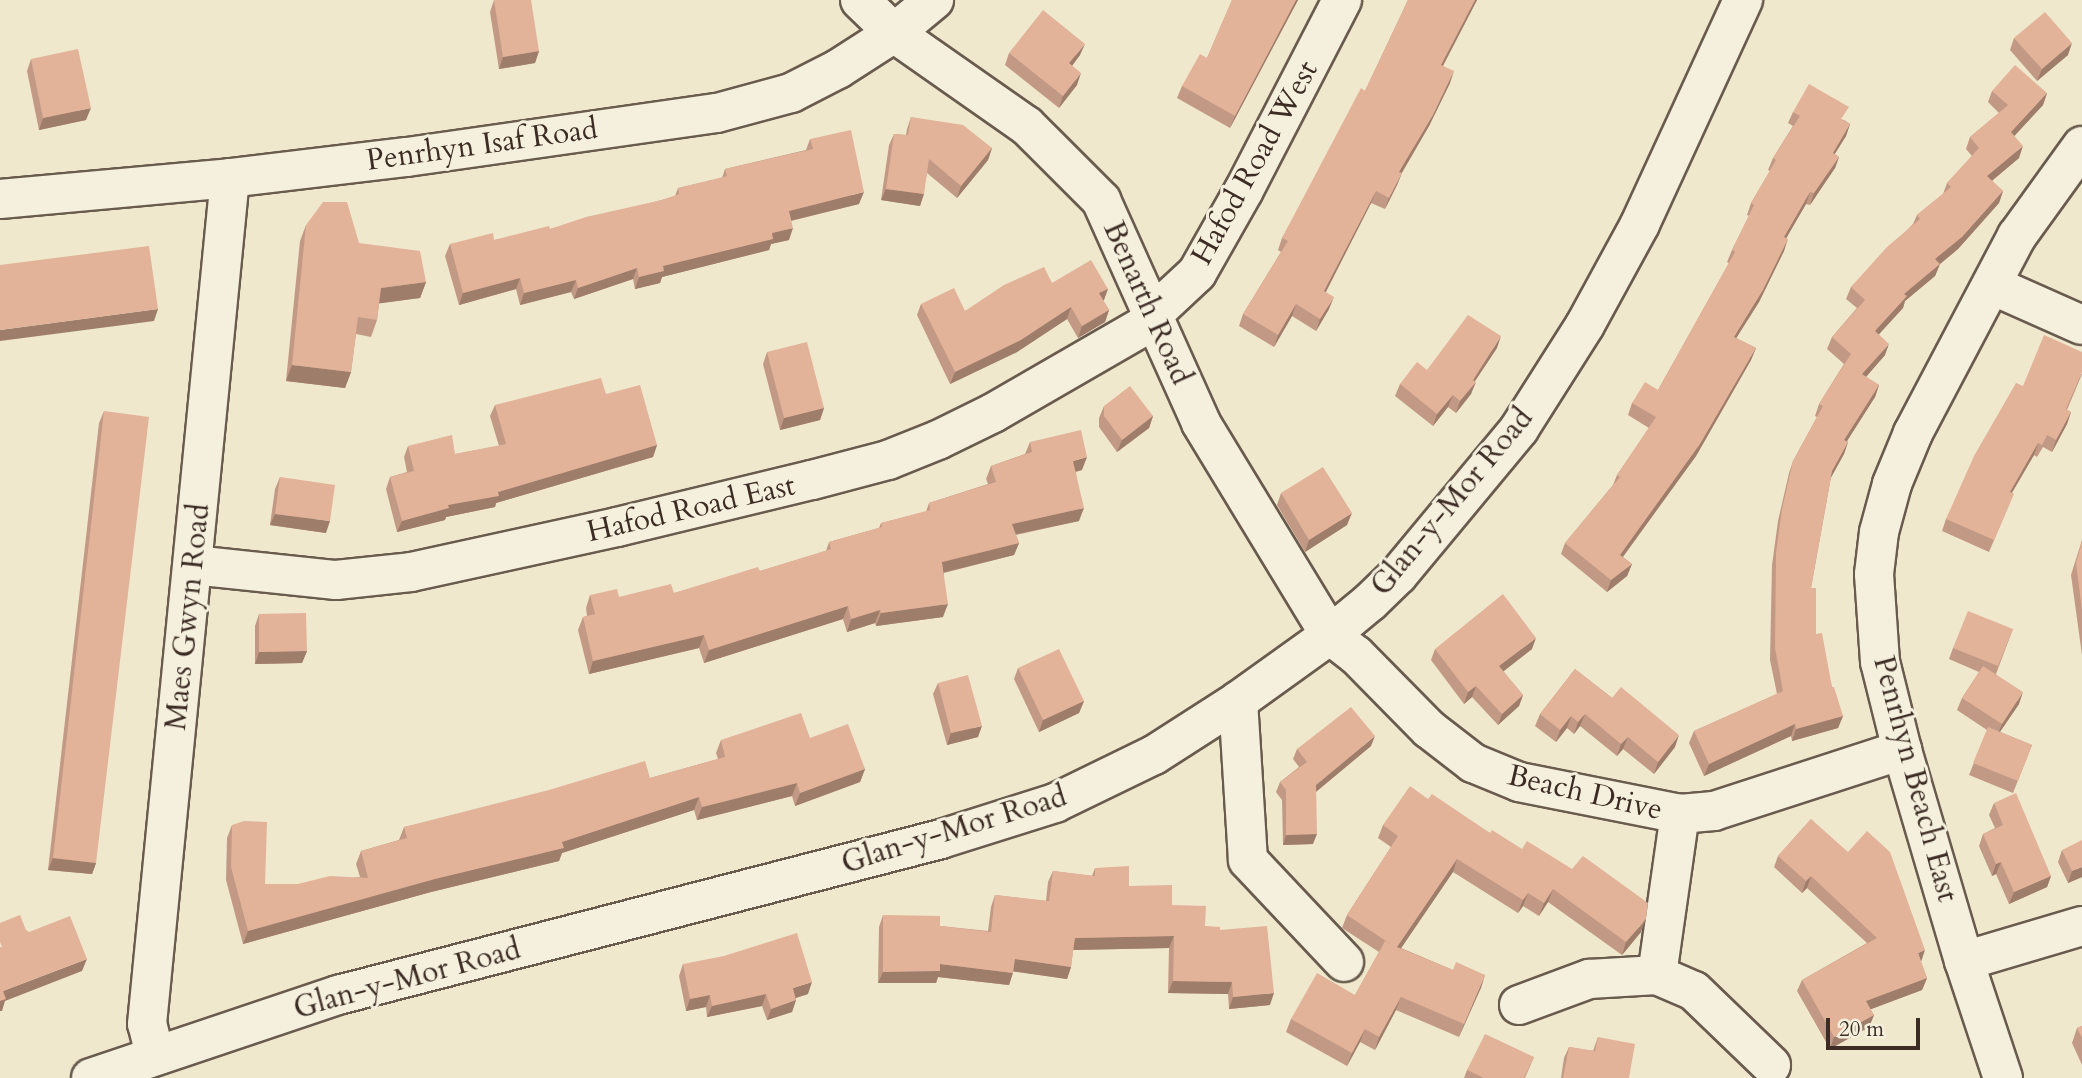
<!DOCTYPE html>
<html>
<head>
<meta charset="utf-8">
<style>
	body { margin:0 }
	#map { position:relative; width:2082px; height:1078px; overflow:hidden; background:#efe8cd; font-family:Cardo,serif }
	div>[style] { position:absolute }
	.roads { filter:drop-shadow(2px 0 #695b4e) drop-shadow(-2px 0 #695b4e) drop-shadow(0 2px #695b4e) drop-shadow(0 -2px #695b4e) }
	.minor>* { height:38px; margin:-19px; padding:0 19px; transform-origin:19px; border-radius:19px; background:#f5f0de }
	.wall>* { inset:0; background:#c29984 }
	.shaded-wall>* { inset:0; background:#9e7d6b }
	.building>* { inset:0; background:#e2b299 }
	span { translate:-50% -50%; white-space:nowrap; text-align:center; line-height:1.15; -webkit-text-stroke:6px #f5f0de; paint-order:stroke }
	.street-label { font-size:30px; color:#3c2c24 }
	.scale { position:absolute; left:1826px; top:1018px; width:94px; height:32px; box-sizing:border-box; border:4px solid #3c2c24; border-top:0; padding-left:9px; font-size:21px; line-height:24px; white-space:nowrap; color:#3c2c24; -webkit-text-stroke:5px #f5f0de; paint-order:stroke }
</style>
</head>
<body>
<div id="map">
	<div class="roads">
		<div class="minor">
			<div style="left:860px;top:0;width:47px;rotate:44.1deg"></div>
			<div style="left:894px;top:33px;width:162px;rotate:35deg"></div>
			<div style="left:1027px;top:126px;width:105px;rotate:45deg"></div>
			<div style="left:1101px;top:200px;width:244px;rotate:65.8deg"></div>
			<div style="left:1201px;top:423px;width:248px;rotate:58.7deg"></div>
			<div style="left:1330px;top:635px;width:33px;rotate:38deg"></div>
			<div style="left:1356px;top:655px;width:104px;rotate:45.4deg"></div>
			<div style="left:1429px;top:729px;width:56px;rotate:37.7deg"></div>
			<div style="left:1473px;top:763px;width:50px;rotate:22.4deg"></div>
			<div style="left:1519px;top:782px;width:164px;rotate:11.2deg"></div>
			<div style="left:1680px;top:814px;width:34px;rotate:-5deg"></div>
			<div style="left:1714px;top:811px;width:198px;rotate:-18deg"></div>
			<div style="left:0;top:199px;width:231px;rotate:-5.2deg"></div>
			<div style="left:230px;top:178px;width:178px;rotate:-6.8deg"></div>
			<div style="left:407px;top:157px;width:313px;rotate:-8.1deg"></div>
			<div style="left:717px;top:113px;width:77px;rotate:-15.1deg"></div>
			<div style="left:791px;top:93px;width:53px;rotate:-27.1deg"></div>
			<div style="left:838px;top:69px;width:67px;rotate:-32.7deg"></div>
			<div style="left:894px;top:33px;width:52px;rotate:-39.5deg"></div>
			<div style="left:1992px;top:285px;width:98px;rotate:24deg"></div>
			<div style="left:1153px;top:314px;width:60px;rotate:-43deg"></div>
			<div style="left:1197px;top:273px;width:95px;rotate:-60.5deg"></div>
			<div style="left:1244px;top:190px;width:214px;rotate:-62.7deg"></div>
			<div style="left:193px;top:565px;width:144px;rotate:6deg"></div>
			<div style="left:336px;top:580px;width:75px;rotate:-6.1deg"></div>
			<div style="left:411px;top:572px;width:211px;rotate:-12.3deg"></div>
			<div style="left:617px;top:527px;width:201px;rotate:-13.6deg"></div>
			<div style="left:812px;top:480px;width:79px;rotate:-14.7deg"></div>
			<div style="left:888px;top:460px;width:54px;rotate:-21.8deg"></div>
			<div style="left:938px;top:440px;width:61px;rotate:-26.1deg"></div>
			<div style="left:993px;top:413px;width:188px;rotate:-30deg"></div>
			<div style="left:1238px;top:701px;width:159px;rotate:86.4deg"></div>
			<div style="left:1248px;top:860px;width:140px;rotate:46.7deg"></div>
			<div style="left:1964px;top:961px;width:123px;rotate:-16.5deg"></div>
			<div style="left:1657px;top:975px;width:163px;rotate:-81.9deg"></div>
			<div style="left:1519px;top:1005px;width:75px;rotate:-20.4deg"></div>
			<div style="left:1589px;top:979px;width:68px;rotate:-3.4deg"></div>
			<div style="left:1657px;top:975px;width:40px;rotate:23.4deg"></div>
			<div style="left:1694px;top:991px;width:107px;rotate:43.9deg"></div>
			<div style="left:155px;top:1055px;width:32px;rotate:-104deg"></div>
			<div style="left:147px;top:1024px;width:850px;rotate:-84.4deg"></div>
			<div style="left:91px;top:1078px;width:261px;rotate:-18.6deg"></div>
			<div style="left:338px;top:995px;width:623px;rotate:-14.5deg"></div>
			<div style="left:941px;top:839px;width:120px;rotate:-17.5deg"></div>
			<div style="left:1055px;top:803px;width:110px;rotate:-25.9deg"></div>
			<div style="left:1154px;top:755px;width:100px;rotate:-32.7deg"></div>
			<div style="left:1238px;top:701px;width:113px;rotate:-35.7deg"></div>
			<div style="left:1330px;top:635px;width:52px;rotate:-39.5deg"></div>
			<div style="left:1370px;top:602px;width:39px;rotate:-44deg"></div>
			<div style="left:1398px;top:575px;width:190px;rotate:-50.3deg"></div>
			<div style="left:1519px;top:429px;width:123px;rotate:-57.6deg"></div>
			<div style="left:1585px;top:325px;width:115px;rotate:-61.4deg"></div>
			<div style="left:1640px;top:224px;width:247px;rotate:-65.3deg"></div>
			<div style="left:2003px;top:1078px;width:123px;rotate:-108.4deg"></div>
			<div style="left:1964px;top:961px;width:220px;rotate:-106.4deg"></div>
			<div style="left:1902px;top:750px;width:91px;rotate:-104deg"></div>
			<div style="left:1880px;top:662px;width:88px;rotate:-93.9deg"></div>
			<div style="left:1874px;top:574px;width:42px;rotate:-83.2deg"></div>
			<div style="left:1879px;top:532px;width:50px;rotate:-74.8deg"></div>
			<div style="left:1892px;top:484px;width:55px;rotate:-67.6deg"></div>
			<div style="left:1913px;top:433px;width:223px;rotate:-62.2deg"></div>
			<div style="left:2017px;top:236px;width:111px;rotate:-54.2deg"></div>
		</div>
	</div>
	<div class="wall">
		<div style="clip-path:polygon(494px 0,539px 51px,535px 63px,499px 69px,490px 12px)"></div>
		<div style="clip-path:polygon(1232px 0,1298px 0,1230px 128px,1177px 98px,1182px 86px,1207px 58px)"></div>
		<div style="clip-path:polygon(1408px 0,1477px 0,1443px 66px,1450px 83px,1429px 126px,1402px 173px,1397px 185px,1385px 209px,1371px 203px,1326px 292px,1329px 309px,1316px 331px,1292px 316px,1274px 347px,1239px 326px,1243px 314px,1281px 252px,1278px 250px,1282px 238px,1365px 91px)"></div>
		<div style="clip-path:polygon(2014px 38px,2068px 55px,2037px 81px,2010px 50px)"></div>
		<div style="clip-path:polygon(1009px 53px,1080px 55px,1072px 66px,1077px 85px,1059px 108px,1005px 65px)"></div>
		<div style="clip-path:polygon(31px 59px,86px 120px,39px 130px,27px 71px)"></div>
		<div style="clip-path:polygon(1992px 91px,2047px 93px,2043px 105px,2014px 136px,2019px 158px,1992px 181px,2003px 191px,1999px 203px,1958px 249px,1940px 264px,1935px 276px,1905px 301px,1903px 308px,1879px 334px,1885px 355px,1866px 377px,1879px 385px,1875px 397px,1847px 441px,1848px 442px,1844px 454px,1831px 477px,1811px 588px,1816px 634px,1832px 687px,1843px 716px,1838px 728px,1792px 741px,1791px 736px,1704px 776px,1689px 743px,1694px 731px,1777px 694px,1770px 660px,1772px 565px,1778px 521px,1789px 473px,1793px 461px,1817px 417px,1815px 416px,1819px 404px,1844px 364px,1827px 349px,1832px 337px,1857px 308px,1846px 299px,1851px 287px,1913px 224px,1917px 215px,1943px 194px,1947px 183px,1972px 156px,1966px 149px,1970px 137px,1999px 113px,1988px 102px)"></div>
		<div style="clip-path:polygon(1793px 112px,1844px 120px,1850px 124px,1846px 136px,1835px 154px,1839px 157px,1835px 168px,1810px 205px,1806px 204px,1786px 238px,1784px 251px,1759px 302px,1736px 338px,1756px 348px,1751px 360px,1696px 456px,1623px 557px,1632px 564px,1627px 576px,1607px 592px,1561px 554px,1565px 543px,1613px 485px,1617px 475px,1649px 428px,1628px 415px,1632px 403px,1658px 390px,1729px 263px,1727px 262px,1732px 250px,1749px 216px,1747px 215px,1751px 203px,1770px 171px,1768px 170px,1773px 158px,1793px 126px,1788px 123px)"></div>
		<div style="clip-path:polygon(911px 117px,992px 148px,988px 160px,957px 198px,927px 173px,920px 206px,881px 200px,889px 145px,894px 134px,906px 135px,907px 129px)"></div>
		<div style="clip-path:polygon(810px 139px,859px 204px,791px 221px,789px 240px,771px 244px,769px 250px,662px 277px,660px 283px,635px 289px,633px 279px,574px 299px,571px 292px,520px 305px,516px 289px,459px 305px,445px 256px,450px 244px,494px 240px,550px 229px,662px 200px,675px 196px,678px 188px,722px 178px,725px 169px,806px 150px)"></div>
		<div style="clip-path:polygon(306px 225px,426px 282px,420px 298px,379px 303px,377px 320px,371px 337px,356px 334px,351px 372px,345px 388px,286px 381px,300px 241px)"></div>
		<div style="clip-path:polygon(1052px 283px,1108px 289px,1103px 300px,1109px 310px,1105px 322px,1078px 338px,1067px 319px,1017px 352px,950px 384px,917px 315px,921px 304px,965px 311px)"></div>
		<div style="clip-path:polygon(1497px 348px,1475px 381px,1471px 394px,1456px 413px,1448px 407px,1433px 426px,1395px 396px,1400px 384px,1427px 370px)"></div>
		<div style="clip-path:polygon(767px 352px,824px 408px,820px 420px,780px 430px,763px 364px)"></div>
		<div style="clip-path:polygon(2082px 374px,2067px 410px,2071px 412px,2067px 424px,2052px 452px,2043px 447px,2037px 457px,2034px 455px,2012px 493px,2009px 505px,1989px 552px,1942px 531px,1946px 519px,2023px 386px)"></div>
		<div style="clip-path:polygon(606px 394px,657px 445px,653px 457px,496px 503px,495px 507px,446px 517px,445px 520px,397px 532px,386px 489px,390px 477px,407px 472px,404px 457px,408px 446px,455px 454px,499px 446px,490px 416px,495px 405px)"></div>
		<div style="clip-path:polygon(1104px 406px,1153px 416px,1149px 428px,1117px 452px,1099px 427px,1099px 418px)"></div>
		<div style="clip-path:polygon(104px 411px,96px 863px,92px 874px,48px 870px,99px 423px)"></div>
		<div style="clip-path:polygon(1030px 442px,1082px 470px,1076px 472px,1079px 521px,1016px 535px,1019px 543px,1014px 555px,944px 573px,943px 617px,876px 626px,875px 623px,847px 632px,843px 619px,704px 663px,699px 648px,589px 674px,578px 630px,583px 617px,587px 616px,586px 608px,590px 595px,619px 597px,674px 593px,760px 571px,826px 551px,829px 542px,879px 528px,881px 523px,926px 512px,929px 503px,988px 484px,986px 479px,991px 466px,1025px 454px)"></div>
		<div style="clip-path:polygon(280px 477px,326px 533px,270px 525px,275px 489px)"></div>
		<div style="clip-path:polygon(1281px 493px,1347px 525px,1305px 552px,1277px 505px)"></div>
		<div style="clip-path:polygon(2082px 540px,2082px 655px,2071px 575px)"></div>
		<div style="clip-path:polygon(259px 614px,307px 651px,302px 663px,255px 664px,255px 626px)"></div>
		<div style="clip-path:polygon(2013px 629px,1996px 674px,2019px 704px,2000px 732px,2032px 745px,2013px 793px,1969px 775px,1987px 730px,1957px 710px,1962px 698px,1979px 672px,1949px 659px,1953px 648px)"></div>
		<div style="clip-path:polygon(1435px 649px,1532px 649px,1503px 671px,1523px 695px,1519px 706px,1498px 725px,1472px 697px,1464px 704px,1431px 660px)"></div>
		<div style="clip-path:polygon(1018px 668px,1084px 701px,1079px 713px,1039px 732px,1014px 679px)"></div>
		<div style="clip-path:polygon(1575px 669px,1675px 747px,1654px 774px,1623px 749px,1617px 756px,1580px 726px,1574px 734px,1567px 728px,1556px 742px,1535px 726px,1540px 714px)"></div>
		<div style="clip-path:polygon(938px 683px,978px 737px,947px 745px,933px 694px)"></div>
		<div style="clip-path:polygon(810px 738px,865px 769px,860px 782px,795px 806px,792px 796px,697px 820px,694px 810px,562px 853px,559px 861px,431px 892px,243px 944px,226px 880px,227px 838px,232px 825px,265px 884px,298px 884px,360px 877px,356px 864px,361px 851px,399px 840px,404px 827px,650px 778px,718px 759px,716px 753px,721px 740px)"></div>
		<div style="clip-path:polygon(1371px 746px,1316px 792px,1313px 844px,1283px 845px,1282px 800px,1276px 792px,1280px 782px,1299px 767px,1293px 759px,1297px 749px)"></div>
		<div style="clip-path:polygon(1428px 799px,1490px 833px,1641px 932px,1622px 955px,1548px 902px,1539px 916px,1523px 906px,1518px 913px,1453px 872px,1401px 948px,1453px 970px,1485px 975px,1459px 1037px,1396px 1010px,1375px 1050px,1360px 1042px,1347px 1066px,1286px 1032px,1291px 1019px,1355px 995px,1379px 952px,1342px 928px,1347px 915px,1391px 847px,1378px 838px,1383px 825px)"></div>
		<div style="clip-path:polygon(1994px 803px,2051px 876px,2047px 887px,2009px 904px,1996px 874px,1992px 876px,1979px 846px,1983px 834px,1995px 828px,1989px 815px)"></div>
		<div style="clip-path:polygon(1811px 819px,1921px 962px,1927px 978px,1922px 990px,1870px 1009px,1874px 1015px,1869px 1027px,1830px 1049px,1797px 991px,1802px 980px,1867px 943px,1807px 888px,1802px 893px,1774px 867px,1778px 856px)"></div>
		<div style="clip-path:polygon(2062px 850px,2082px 877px,2068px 883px,2058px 862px)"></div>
		<div style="clip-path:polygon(1095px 868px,1129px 886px,1172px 905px,1205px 926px,1220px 930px,1270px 1005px,1229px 1009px,1228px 994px,1168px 993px,1169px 948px,1073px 950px,1071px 967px,1067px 979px,1013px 971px,1009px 985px,938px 977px,936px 983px,878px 983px,879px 927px,883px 915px,940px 926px,988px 931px,991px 907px,995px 895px,1046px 901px,1048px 882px,1053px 871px,1092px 876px)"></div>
		<div style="clip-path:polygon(683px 964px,808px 994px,796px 998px,796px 1000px,792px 1012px,767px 1020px,762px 1006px,707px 1017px,706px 1007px,686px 1011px,679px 976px)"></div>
		<div style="clip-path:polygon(2082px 1026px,2082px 1065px,2072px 1043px,2077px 1028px)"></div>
		<div style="clip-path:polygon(1598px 1037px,1629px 1078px,1561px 1078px,1564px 1058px,1569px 1047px,1593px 1051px)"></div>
		<div style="clip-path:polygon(1534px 1057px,1525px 1078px,1464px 1078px,1467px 1070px)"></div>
	</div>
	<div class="shaded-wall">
		<div style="clip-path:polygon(1296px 0,1298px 0,1230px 128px,1235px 116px)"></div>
		<div style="clip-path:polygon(1475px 0,1477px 0,1437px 77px,1441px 65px)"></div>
		<div style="clip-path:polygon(2072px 43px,2068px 55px,2037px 81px,2042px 69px)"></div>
		<div style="clip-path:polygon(1085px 44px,1080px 55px,1065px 75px,1069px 63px)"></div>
		<div style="clip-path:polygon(539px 51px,535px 63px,499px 69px,503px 57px)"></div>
		<div style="clip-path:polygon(1454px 71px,1450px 83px,1429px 126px,1395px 184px,1399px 172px)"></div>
		<div style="clip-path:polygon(1081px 73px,1077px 85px,1059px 108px,1063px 96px)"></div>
		<div style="clip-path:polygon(2047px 93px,2043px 105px,2007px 144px,2011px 132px)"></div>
		<div style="clip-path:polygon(91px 108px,86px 120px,39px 130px,43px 118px)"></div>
		<div style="clip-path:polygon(1850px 124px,1846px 136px,1828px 164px,1833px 153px)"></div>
		<div style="clip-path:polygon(2023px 146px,2019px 158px,1983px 188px,1987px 176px)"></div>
		<div style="clip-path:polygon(992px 148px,988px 160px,957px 198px,961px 186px)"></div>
		<div style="clip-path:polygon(1839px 157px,1835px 168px,1810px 205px,1814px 193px)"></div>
		<div style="clip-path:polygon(1402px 173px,1397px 185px,1385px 209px,1389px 198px)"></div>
		<div style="clip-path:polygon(886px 189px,924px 194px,920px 206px,881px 200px)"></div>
		<div style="clip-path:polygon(1376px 191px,1371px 203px,1320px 303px,1324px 291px)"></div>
		<div style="clip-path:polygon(2003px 191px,1999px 203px,1958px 249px,1940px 264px,1935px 276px,1905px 301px,1903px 308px,1871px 343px,1875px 331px,1904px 294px,1935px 259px)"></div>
		<div style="clip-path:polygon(864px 192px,859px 204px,785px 222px,789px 211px)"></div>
		<div style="clip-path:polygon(1810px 192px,1806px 204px,1780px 249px,1784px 237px)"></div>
		<div style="clip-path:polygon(793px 228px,789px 240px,771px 244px,769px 250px,662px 277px,660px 283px,635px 289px,639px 277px,663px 266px,772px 233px)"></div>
		<div style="clip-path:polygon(1788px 239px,1784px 251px,1759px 302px,1730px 348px,1734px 337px)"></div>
		<div style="clip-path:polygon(637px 268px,633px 279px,574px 299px,578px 288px)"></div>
		<div style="clip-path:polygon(520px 278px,516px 289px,459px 305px,463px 293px)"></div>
		<div style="clip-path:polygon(576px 280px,571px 292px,520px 305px,524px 293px)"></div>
		<div style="clip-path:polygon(426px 282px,420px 298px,375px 304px,381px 288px)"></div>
		<div style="clip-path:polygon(1108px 289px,1104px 300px,1095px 305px,1099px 293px)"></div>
		<div style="clip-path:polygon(1334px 297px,1329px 309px,1316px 331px,1320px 319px)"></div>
		<div style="clip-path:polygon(1296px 304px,1292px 316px,1274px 347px,1278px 335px)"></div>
		<div style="clip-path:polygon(1071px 307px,1067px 319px,1017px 352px,950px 384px,955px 372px)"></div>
		<div style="clip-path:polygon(158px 309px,154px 321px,0 341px,0 330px)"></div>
		<div style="clip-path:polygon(1109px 310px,1105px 322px,1078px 338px,1082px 326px)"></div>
		<div style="clip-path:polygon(1501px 336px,1497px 348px,1471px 387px,1476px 382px,1471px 394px,1456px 413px,1460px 401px)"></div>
		<div style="clip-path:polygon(1889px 344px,1885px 355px,1858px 386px,1862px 374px)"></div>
		<div style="clip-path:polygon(1756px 348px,1751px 360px,1696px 456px,1616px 566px,1620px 555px)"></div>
		<div style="clip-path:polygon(292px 365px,351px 372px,345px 388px,286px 381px)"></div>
		<div style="clip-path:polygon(1879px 385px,1875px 397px,1840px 452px,1844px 440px)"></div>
		<div style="clip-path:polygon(1453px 395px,1448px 407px,1433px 426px,1437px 414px)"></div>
		<div style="clip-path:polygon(824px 408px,820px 420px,780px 430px,784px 418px)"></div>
		<div style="clip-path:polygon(2071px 412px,2067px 424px,2052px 452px,2056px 440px)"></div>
		<div style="clip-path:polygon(1153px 416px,1149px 428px,1117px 452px,1122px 440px)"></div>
		<div style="clip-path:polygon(1848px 442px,1844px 454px,1828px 483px,1832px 471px)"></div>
		<div style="clip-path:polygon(2038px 443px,2034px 455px,2005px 504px,2010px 492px)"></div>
		<div style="clip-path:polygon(657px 445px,653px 457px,496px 503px,495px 507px,446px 517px,445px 520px,397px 532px,402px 521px,448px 505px,498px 492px)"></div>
		<div style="clip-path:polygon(1087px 457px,1082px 470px,1069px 473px,1073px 461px)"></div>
		<div style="clip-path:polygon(1084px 508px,1079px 521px,1007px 536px,1012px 524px)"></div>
		<div style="clip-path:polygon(1352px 513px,1347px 525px,1305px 552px,1309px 540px)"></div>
		<div style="clip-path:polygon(275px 514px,330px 521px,326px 533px,270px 525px)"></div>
		<div style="clip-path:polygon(1019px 543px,1014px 555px,937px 574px,942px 562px)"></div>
		<div style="clip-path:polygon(1632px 564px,1627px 576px,1607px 592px,1611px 580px)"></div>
		<div style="clip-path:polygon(948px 604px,943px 617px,876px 626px,881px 613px)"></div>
		<div style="clip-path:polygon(848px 606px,843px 619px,704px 663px,709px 650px)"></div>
		<div style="clip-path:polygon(880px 610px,875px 623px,847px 632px,851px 619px)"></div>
		<div style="clip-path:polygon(704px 635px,699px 648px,589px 674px,593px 661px)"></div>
		<div style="clip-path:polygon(1536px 638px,1532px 649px,1495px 678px,1499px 666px)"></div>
		<div style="clip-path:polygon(307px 651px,302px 663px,255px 664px,259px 652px)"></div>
		<div style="clip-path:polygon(1476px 686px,1472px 697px,1464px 704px,1468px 692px)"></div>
		<div style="clip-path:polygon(2023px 692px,2019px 704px,1997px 736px,2002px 724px)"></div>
		<div style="clip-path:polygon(1523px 695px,1519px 706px,1498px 725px,1502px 714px)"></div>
		<div style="clip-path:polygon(1084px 701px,1079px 713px,1039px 732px,1043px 720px)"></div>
		<div style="clip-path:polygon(1585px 714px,1580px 726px,1574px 734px,1578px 722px)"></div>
		<div style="clip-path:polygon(1571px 716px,1567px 728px,1556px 742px,1560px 730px)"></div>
		<div style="clip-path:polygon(1843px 716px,1838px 728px,1792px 741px,1796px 729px)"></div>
		<div style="clip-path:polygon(1795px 724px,1791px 736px,1704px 776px,1709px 764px)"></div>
		<div style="clip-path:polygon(982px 726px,978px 737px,947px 745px,951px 733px)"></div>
		<div style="clip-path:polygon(1679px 735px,1675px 747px,1654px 774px,1658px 762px)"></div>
		<div style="clip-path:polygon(1375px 736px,1371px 746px,1312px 795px,1316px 785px)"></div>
		<div style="clip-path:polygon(1628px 737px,1623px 749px,1617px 756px,1621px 744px)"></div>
		<div style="clip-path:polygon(865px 769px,860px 782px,795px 806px,800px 793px)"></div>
		<div style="clip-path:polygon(797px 783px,792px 796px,697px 820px,702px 807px)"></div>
		<div style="clip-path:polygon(699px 797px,694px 810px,562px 853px,559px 861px,431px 892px,243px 944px,248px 931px,562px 842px)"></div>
		<div style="clip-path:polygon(1317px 834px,1313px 844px,1283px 845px,1286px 835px)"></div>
		<div style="clip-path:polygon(53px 858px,96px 863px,92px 874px,48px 870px)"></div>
		<div style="clip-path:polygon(1457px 859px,1453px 872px,1393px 960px,1397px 947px)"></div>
		<div style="clip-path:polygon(2001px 862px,1996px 874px,1992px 876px,1996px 864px)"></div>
		<div style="clip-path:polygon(2082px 867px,2082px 877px,2068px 883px,2072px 871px)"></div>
		<div style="clip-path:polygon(1811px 876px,1807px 888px,1802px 893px,1806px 881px)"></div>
		<div style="clip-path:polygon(2051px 876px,2047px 887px,2009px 904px,2014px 892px)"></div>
		<div style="clip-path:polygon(1553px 889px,1548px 902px,1539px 916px,1544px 903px)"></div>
		<div style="clip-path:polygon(1528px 893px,1523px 906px,1518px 913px,1523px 900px)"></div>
		<div style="clip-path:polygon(1646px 919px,1641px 932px,1622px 955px,1626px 942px)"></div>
		<div style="clip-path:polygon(1174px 936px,1169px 948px,1071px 950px,1075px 938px)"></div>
		<div style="clip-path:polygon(1925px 950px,1921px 962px,1918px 953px)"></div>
		<div style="clip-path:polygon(87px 959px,82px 971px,5px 1001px,2px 1011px,0 1011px,0 1000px,3px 991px)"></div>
		<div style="clip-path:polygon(1015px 959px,1071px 967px,1067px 979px,1010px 971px)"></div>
		<div style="clip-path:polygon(940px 964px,1013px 973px,1009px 985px,938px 977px,936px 983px,878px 983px,883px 972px)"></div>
		<div style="clip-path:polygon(1485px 975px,1481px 988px,1459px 1037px,1464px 1024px)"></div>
		<div style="clip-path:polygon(1927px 978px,1922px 990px,1861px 1013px,1866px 1001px)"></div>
		<div style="clip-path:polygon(1173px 981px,1232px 982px,1228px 994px,1168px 993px)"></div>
		<div style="clip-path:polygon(812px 982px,808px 994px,789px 1000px,793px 988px)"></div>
		<div style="clip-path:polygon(1274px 993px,1270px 1005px,1229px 1009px,1233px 997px)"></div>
		<div style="clip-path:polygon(766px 994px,762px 1006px,707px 1017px,712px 1006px)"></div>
		<div style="clip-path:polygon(710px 995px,706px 1007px,686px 1011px,690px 999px)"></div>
		<div style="clip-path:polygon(1401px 997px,1396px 1010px,1375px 1050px,1379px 1037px)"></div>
		<div style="clip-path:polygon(796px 1000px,792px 1012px,767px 1020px,771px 1009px)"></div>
		<div style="clip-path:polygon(1874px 1015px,1869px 1027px,1830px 1049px,1834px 1037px)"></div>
		<div style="clip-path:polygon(1365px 1029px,1360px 1042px,1347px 1066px,1352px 1053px)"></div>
	</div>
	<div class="building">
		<div style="clip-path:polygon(494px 0,531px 0,539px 51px,503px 57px)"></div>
		<div style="clip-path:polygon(1232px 0,1296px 0,1235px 116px,1182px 86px,1200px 54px,1207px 58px)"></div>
		<div style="clip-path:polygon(1408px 0,1475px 0,1441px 65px,1454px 71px,1433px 115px,1399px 172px,1402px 173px,1389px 198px,1376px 191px,1324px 291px,1334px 297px,1320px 319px,1296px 304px,1278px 335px,1243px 314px,1288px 241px,1282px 238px,1361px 88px,1365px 91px)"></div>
		<div style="clip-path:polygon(1043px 10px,1085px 44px,1069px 63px,1081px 73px,1063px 96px,1009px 53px)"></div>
		<div style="clip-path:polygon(2045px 12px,2072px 43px,2042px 69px,2014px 38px)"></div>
		<div style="clip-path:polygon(78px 49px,91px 108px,43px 118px,31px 59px)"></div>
		<div style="clip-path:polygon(2015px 65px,2047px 93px,2011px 132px,2023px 146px,1987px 176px,2003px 191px,1962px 237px,1935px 259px,1940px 264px,1904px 294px,1907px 296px,1875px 331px,1889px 344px,1862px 374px,1879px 385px,1844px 440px,1848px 442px,1832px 471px,1811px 588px,1816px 588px,1816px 634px,1822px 633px,1832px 687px,1834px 687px,1843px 716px,1796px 729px,1795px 724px,1709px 764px,1694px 731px,1783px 691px,1775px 648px,1776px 553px,1782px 509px,1793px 461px,1823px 406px,1819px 404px,1851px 354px,1832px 337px,1865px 300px,1851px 287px,1887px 247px,1920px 219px,1917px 215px,1951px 187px,1947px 183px,1979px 148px,1970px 137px,2008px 105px,1992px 91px)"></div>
		<div style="clip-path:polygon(1809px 84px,1849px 107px,1841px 119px,1850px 124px,1833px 153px,1839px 157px,1814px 193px,1810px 192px,1784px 237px,1788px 239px,1763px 290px,1734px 337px,1756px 348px,1700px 444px,1620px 555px,1632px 564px,1611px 580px,1565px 543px,1620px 477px,1617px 475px,1656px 417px,1632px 403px,1645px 382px,1658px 390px,1735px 252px,1732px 250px,1754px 205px,1751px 203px,1776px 160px,1773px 158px,1800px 116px,1793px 112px)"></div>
		<div style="clip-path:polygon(911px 117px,963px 125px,992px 148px,961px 186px,929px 159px,924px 194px,886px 189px,894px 134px,908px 135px)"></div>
		<div style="clip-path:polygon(851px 130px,864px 192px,789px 211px,793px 228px,772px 233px,773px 239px,663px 266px,664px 271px,639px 277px,637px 268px,578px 288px,576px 280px,524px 293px,520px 278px,463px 293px,450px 244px,493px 233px,494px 240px,549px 226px,550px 229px,586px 217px,662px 200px,679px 194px,678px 188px,727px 176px,725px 169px,813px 149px,810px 139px)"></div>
		<div style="clip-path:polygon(323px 202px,347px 202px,359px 243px,420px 251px,426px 282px,381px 288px,377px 320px,358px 317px,351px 372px,292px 365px,306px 225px)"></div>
		<div style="clip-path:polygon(149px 246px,158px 309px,0 330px,0 265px)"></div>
		<div style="clip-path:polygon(1091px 260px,1108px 289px,1099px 293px,1109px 310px,1082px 326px,1071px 307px,1021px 340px,955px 372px,921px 304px,954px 288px,965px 311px,1004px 285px,1044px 267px,1052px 283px)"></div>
		<div style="clip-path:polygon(1468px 315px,1501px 336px,1473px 380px,1476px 382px,1460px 401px,1453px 395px,1437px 414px,1400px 384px,1417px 362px,1427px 370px)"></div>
		<div style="clip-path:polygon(2044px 335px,2082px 352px,2082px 372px,2066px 409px,2071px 412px,2056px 440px,2047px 435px,2042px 445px,2038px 443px,2010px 492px,2014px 494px,1994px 540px,1946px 519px,1974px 456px,2016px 383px,2023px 386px)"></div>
		<div style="clip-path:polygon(807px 342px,824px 408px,784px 418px,767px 352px)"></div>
		<div style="clip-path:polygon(601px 378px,606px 394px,640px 385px,657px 445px,498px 492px,499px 496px,448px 505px,449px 508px,402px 521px,390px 477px,414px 471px,408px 446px,452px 435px,455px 454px,506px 444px,495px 405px)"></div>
		<div style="clip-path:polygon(1130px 386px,1153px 416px,1122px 440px,1104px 416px,1104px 406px)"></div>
		<div style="clip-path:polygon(104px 411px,149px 417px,96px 863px,53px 858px)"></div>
		<div style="clip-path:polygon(1081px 430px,1087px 457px,1073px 461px,1084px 508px,1012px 524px,1019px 543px,942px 562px,948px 604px,881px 613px,880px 610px,851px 619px,848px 606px,709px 650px,704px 635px,593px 661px,583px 617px,595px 614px,590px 595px,617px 589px,619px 597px,671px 584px,674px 593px,758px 567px,760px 571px,831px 549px,829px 542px,882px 527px,881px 523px,930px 510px,929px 503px,996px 482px,991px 466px,1032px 452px,1030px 442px)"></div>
		<div style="clip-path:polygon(1323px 467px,1352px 513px,1309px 540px,1281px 493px)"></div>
		<div style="clip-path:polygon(280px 477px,335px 485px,330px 521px,275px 514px)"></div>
		<div style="clip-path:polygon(2082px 542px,2082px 610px,2076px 563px)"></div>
		<div style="clip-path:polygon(1503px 594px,1536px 638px,1499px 666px,1523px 695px,1502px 714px,1476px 686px,1468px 692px,1435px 649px)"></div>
		<div style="clip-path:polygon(1968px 611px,2013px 629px,1998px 666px,1953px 648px)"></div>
		<div style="clip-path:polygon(306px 613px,307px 651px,259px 652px,259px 614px)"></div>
		<div style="clip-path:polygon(1059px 649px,1084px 701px,1043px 720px,1018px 668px)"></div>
		<div style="clip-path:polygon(1983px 666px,2023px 692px,2002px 724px,1962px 698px)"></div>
		<div style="clip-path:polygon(1575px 669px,1612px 698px,1621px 687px,1679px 735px,1658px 762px,1628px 737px,1621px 744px,1585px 714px,1578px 722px,1571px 716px,1560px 730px,1540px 714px)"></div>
		<div style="clip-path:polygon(968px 675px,982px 726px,951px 733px,938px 683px)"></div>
		<div style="clip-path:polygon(1351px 707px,1375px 736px,1316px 785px,1317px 834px,1286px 835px,1286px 790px,1280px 782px,1307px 762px,1297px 749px)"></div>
		<div style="clip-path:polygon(801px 713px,810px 738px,848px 724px,865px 769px,800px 793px,797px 783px,702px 807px,699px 797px,562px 842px,564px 848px,435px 879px,248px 931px,231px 867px,232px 825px,244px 821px,267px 822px,265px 884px,298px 884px,330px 876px,368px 878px,361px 851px,407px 838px,404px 827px,549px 790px,645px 761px,650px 778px,725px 757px,721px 740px)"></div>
		<div style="clip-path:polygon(1988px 727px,2032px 745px,2018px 781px,1973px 763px)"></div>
		<div style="clip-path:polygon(1410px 786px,1428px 799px,1432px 794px,1490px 833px,1492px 830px,1522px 849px,1527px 841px,1572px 869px,1583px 856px,1648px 903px,1646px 919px,1626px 942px,1553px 889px,1544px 903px,1528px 893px,1523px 900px,1457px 859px,1397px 947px,1453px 970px,1456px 962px,1485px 975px,1464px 1024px,1401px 997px,1379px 1037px,1365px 1029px,1352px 1053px,1291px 1019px,1317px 973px,1355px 995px,1385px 941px,1392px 945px,1347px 915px,1398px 836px,1383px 825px)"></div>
		<div style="clip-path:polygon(2016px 793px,2051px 876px,2014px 892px,2001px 862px,1996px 864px,1983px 834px,2003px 825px,1994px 803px)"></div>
		<div style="clip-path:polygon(1811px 819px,1848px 852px,1867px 831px,1890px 852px,1925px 950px,1918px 953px,1927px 978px,1866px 1001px,1874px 1015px,1834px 1037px,1802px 980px,1877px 938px,1811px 876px,1806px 881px,1778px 856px)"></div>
		<div style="clip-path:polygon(2082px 840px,2082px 867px,2072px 871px,2062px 850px)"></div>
		<div style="clip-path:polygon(1129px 866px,1129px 886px,1172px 885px,1172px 905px,1206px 906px,1205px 926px,1220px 927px,1220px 930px,1267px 926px,1274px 993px,1233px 997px,1232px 982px,1173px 981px,1174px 936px,1075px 938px,1071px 967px,1015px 959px,1013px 973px,940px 964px,940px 971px,883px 972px,883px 915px,940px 916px,940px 926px,991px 932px,995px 895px,1049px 901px,1053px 871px,1095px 876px,1095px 868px)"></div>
		<div style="clip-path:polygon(20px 915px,26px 930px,29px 932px,70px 916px,87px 959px,3px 991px,6px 999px,0 1001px,0 947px,2px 947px,0 942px,0 923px)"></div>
		<div style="clip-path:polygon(797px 933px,812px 982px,793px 988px,796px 1000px,771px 1009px,766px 994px,712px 1006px,710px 995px,690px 999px,683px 964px,724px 956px)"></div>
		<div style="clip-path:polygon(2082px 1026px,2082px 1038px,2077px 1028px)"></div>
		<div style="clip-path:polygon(1485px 1034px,1534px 1057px,1524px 1078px,1484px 1078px,1467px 1070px)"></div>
		<div style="clip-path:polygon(1598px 1037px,1635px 1044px,1629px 1078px,1563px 1078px,1569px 1047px,1595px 1051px)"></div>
	</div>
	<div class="street-label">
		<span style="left:482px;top:145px;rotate:-8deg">Penrhyn Isaf Road</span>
		<span style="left:1255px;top:163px;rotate:-61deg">Hafod Road West</span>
		<span style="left:1147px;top:303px;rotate:66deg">Benarth Road</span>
		<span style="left:1452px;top:502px;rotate:-50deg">Glan-y-Mor Road</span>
		<span style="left:691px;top:509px;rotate:-13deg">Hafod Road East</span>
		<span style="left:188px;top:617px;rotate:-84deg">Maes Gwyn Road</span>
		<span style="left:1915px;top:779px;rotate:75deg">Penrhyn Beach East</span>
		<span style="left:1585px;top:793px;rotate:13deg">Beach Drive</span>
		<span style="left:954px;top:830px;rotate:-17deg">Glan-y-Mor Road</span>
		<span style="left:407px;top:979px;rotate:-15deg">Glan-y-Mor Road</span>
	</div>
	<div class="scale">20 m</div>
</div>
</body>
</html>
